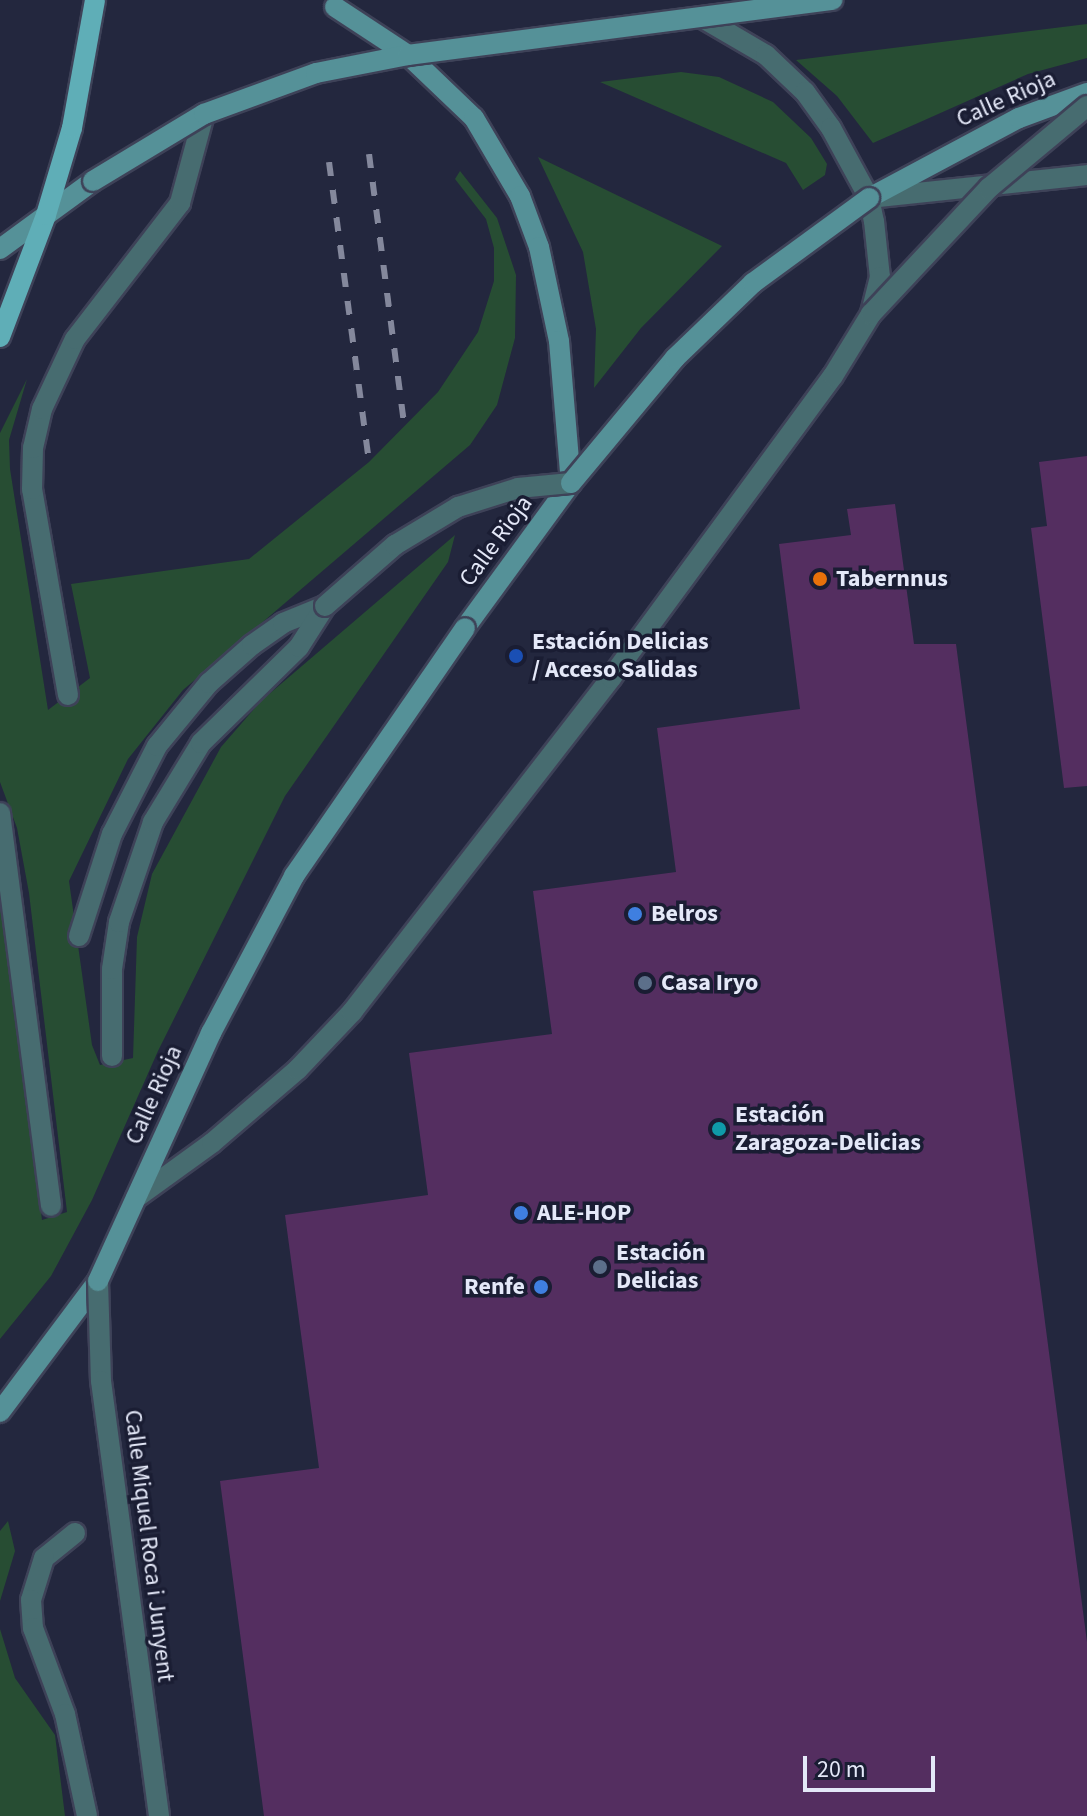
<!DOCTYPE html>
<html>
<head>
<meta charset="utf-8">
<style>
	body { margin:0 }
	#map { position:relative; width:1087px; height:1816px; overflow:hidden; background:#23273e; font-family:"Source Sans 3",sans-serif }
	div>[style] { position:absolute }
	.green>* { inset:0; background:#274d33 }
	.building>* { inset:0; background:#542e60 }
	.roads { filter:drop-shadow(2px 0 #3e4258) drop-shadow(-2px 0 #3e4258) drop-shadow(0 2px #3e4258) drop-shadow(0 -2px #3e4258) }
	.service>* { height:20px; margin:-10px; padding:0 10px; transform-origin:10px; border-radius:10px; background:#476c70 }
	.secondary>* { height:20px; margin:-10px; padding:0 10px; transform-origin:10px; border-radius:10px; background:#559198 }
	.primary>* { height:20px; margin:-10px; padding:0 10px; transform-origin:10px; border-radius:10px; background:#5faeb7 }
	.rail>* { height:6px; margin-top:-3px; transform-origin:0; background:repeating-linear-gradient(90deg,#84889c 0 14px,transparent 0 28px) }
	.bridges { filter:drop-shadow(2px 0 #3e4258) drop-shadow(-2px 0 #3e4258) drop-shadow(0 2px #3e4258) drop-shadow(0 -2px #3e4258) }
	.service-bridge>* { height:20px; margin:-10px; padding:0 10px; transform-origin:10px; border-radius:10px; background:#476c70 }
	.minor-bridge>* { height:20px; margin:-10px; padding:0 10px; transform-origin:10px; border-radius:10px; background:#476c70 }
	.secondary-bridge>* { height:20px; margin:-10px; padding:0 10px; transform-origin:10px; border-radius:10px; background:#559198 }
	.dots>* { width:22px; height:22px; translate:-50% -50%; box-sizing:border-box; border:4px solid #1a1d33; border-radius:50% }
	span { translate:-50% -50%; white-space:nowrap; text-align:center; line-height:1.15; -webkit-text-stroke:7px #1a1d33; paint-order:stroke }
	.street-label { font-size:24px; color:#e4e8f8 }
	.poi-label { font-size:24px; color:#e4e8f8; font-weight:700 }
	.left { translate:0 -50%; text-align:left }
	.right { translate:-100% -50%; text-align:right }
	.scale { position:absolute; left:803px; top:1756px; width:132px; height:36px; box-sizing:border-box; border:4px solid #e4e8f8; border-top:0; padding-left:10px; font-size:24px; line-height:28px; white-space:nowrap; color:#e4e8f8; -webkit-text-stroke:6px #1a1d33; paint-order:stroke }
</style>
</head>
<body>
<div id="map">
	<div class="green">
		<div style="clip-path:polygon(1087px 24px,1087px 58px,1028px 74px,873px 143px,837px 96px,796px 60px)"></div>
		<div style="clip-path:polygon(681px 72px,719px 77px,773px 102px,811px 138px,827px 164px,825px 175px,803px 190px,786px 163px,600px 82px)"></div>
		<div style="clip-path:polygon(538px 157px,722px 246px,641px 328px,594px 388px,596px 329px,583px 252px)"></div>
		<div style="clip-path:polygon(460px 171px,497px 218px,516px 275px,515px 338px,497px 405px,470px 445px,183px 690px,128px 759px,69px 881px,92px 1045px,100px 1065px,133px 1058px,137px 937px,152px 874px,221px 747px,261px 701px,455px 535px,448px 562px,285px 796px,158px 1051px,92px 1200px,51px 1276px,0 1339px,0 879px,42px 1220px,67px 1212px,29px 893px,17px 828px,0 782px,0 433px,27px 379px,9px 440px,10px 469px,48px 710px,90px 678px,71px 584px,249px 559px,369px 462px,438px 392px,478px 332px,494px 281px,494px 248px,486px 219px,455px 179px)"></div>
		<div style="clip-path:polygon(8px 1521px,15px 1551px,0 1601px,0 1531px)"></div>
		<div style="clip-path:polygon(0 1629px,15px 1678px,55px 1735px,65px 1816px,0 1816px)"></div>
	</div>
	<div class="building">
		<div style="clip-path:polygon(1087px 456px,1087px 786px,1064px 788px,1031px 528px,1047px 526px,1039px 462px)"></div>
		<div style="clip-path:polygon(895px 504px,914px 644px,956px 644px,1087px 1642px,1087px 1816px,264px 1816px,220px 1481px,319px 1468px,285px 1215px,428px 1195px,409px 1053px,552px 1034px,533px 891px,676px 872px,657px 728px,800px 709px,779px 544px,851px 535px,847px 509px)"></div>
	</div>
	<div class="roads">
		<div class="service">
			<div style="left:701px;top:17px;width:75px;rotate:30.3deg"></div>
			<div style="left:766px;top:55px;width:54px;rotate:43.5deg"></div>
			<div style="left:805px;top:92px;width:44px;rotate:54.2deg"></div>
			<div style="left:831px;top:128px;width:80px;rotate:61.5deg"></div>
			<div style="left:869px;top:198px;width:24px;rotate:78deg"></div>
			<div style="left:874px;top:221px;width:56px;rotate:83.9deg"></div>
			<div style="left:880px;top:277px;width:38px;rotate:104deg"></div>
			<div style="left:869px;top:198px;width:219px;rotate:-6deg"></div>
			<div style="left:68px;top:695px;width:209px;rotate:-99.9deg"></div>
			<div style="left:32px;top:489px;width:41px;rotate:-88.6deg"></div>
			<div style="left:33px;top:448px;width:40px;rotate:-77deg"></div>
			<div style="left:42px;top:409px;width:77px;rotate:-64.8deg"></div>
			<div style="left:75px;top:339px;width:172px;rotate:-52.3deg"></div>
			<div style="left:180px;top:203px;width:92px;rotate:-74.9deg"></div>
			<div style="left:0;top:813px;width:396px;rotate:82.6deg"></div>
			<div style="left:79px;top:936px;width:107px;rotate:-72.1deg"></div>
			<div style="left:112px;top:834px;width:99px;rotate:-62.9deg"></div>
			<div style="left:157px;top:746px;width:82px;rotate:-50.5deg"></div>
			<div style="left:209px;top:683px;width:57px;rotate:-41.5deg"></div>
			<div style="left:252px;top:645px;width:38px;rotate:-35deg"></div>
			<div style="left:283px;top:623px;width:45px;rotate:-22deg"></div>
			<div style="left:112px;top:1056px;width:87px;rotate:-90deg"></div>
			<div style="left:112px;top:969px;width:48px;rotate:-81.5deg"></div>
			<div style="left:119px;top:922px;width:106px;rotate:-71.2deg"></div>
			<div style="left:153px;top:822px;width:92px;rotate:-58.7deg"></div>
			<div style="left:201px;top:743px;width:137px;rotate:-44.4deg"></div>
			<div style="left:299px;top:647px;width:49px;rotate:-57.6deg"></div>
			<div style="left:75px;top:1533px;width:40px;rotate:141deg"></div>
			<div style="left:44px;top:1558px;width:44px;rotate:107.2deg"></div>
			<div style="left:31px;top:1600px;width:28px;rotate:86deg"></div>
			<div style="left:33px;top:1628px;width:92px;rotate:69.6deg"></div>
			<div style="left:65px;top:1714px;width:104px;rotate:77.8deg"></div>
		</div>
		<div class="secondary">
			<div style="left:408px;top:55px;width:91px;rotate:43.7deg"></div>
			<div style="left:474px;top:118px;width:91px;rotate:59.5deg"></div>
			<div style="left:520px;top:196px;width:54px;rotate:69.6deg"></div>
			<div style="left:539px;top:247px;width:96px;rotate:78deg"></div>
			<div style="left:559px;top:341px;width:143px;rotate:85.2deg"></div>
			<div style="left:571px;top:483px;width:180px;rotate:126.2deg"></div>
			<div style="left:869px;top:198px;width:170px;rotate:-28.1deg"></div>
			<div style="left:1019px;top:118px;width:72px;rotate:-20.2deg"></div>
			<div style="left:0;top:249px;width:115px;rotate:-36.2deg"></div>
			<div style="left:0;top:1412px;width:164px;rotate:-53.2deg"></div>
		</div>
		<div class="primary">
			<div style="left:0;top:337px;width:130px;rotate:-69.3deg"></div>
			<div style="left:46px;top:215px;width:91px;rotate:-73.4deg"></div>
			<div style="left:72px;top:128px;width:130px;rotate:-79.8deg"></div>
		</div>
	</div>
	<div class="rail">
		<div style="left:369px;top:154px;width:278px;rotate:82.6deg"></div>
		<div style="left:329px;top:162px;width:303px;rotate:82.4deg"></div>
	</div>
	<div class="bridges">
		<div class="service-bridge">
			<div style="left:325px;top:606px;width:93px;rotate:-41.1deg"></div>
			<div style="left:395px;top:545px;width:74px;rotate:-31.1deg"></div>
			<div style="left:458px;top:507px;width:63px;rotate:-17.6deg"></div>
			<div style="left:518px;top:488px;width:53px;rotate:-5.4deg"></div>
			<div style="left:136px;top:1198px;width:94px;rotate:-35.9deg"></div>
			<div style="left:212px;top:1143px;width:113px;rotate:-40.7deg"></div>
			<div style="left:298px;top:1069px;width:79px;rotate:-46.5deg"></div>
			<div style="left:352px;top:1012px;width:423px;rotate:-52.2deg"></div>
			<div style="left:611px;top:678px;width:375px;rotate:-53.7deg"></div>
			<div style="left:833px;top:376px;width:73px;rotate:-58.5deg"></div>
			<div style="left:871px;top:314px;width:173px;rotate:-46.9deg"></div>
			<div style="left:989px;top:188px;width:128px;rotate:-39.9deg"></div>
		</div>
		<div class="minor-bridge">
			<div style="left:98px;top:1281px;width:100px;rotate:88.3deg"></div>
			<div style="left:101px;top:1381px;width:439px;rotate:82.4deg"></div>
		</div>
		<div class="secondary-bridge">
			<div style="left:335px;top:7px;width:87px;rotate:33.3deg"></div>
			<div style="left:93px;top:181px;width:130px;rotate:-31.1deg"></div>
			<div style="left:204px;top:114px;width:119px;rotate:-20.1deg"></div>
			<div style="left:316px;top:73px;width:94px;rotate:-11.1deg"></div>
			<div style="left:408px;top:55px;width:428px;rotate:-7.4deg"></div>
			<div style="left:571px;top:483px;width:163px;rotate:-50.2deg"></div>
			<div style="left:675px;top:358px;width:108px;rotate:-43.9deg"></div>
			<div style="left:753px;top:283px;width:144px;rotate:-36.2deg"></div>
			<div style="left:98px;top:1281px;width:273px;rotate:-65.5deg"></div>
			<div style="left:211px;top:1033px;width:178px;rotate:-62.1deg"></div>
			<div style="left:294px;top:876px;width:301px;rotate:-55.4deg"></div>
		</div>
	</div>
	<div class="dots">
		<div style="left:820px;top:579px;background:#e8710a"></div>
		<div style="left:516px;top:656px;background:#1a4fb4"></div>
		<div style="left:635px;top:914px;background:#3f7fe0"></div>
		<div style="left:645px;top:983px;background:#5c6f8a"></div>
		<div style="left:719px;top:1129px;background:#0f9aa8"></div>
		<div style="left:521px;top:1213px;background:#3f7fe0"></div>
		<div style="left:600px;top:1267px;background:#5c6f8a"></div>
		<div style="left:541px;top:1287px;background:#3f7fe0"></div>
	</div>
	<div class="street-label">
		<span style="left:1006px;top:99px;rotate:-24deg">Calle Rioja</span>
		<span style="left:496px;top:541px;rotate:-54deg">Calle Rioja</span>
		<span style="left:154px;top:1095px;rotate:-66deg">Calle Rioja</span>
		<span style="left:149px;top:1546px;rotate:83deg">Calle Miquel Roca i Junyent</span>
	</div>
	<div class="poi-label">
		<span class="left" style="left:836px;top:579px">Tabernnus</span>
		<span class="left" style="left:532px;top:656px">Estación Delicias<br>/ Acceso Salidas</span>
		<span class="left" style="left:651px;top:914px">Belros</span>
		<span class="left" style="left:661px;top:983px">Casa Iryo</span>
		<span class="left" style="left:735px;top:1129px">Estación<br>Zaragoza-Delicias</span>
		<span class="left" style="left:537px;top:1213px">ALE-HOP</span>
		<span class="left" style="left:616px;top:1267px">Estación<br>Delicias</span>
		<span class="right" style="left:525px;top:1287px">Renfe</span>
	</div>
	<div class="scale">20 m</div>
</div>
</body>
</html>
